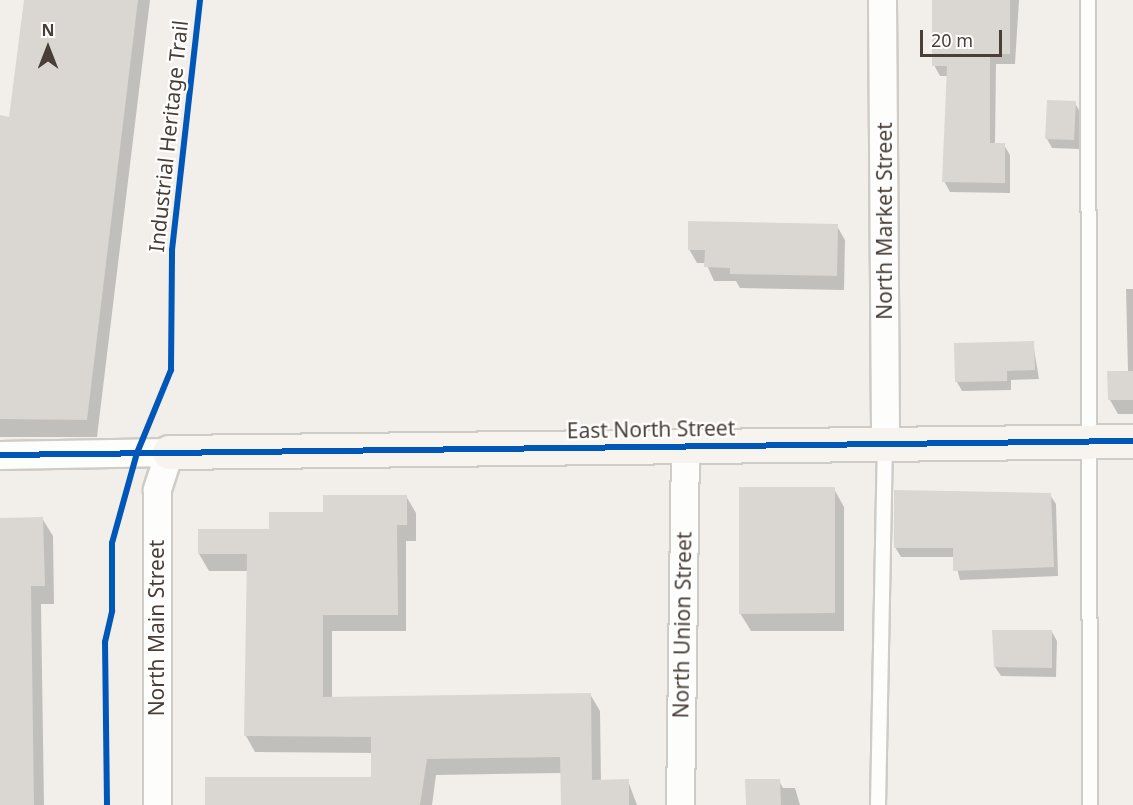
<!DOCTYPE html>
<html>
<head>
<meta charset="utf-8">
<style>
	body { margin:0 }
	#map { position:relative; width:1133px; height:805px; overflow:hidden; background:#f2efeb; font-family:"Noto Sans",sans-serif }
	div>[style] { position:absolute }
	.shadow>* { inset:0; background:#0003 }
	.building>* { inset:0; background:#dad6d2 }
	.roads { filter:drop-shadow(2px 0 #cfcbc7) drop-shadow(-2px 0 #cfcbc7) drop-shadow(0 2px #cfcbc7) drop-shadow(0 -2px #cfcbc7) }
	.lane>* { height:14px; margin:-7px; padding:0 7px; transform-origin:7px; border-radius:7px; background:#fdfdfc }
	.street>* { height:27px; margin:-13.5px; padding:0 13.5px; transform-origin:13.5px; border-radius:13.5px; background:#fdfdfc }
	.secondary>* { height:33px; margin:-16.5px; padding:0 16.5px; transform-origin:16.5px; border-radius:16.5px; background:#f7f4ef }
	.cycleway>* { height:6px; margin:-3px; padding:0 3px; transform-origin:3px; border-radius:3px; background:#0057b8 }
	span { translate:-50% -50%; white-space:nowrap; text-align:center; line-height:1.15; -webkit-text-stroke:4.5px #fff; paint-order:stroke }
	.street-label { font-size:21px; color:#493f36 }
	.north { position:absolute; left:18px; top:18px; width:60px; height:60px; -webkit-text-stroke:4px #fff; paint-order:stroke; rotate:0deg; font-size:16px; font-weight:700; line-height:24px; text-align:center; color:#493f36 }
	.north::after { content:''; display:block; margin:auto; width:21px; height:27px; background:#493f36; clip-path:polygon(50% 0,100% 100%,50% 72%,0 100%) }
	.scale { position:absolute; left:920px; top:30px; width:82px; height:27px; box-sizing:border-box; border:3px solid #493f36; border-top:0; padding-left:8px; font-size:18px; line-height:21px; white-space:nowrap; color:#493f36; -webkit-text-stroke:4px #fff; paint-order:stroke }
</style>
</head>
<body>
<div id="map">
	<div class="shadow">
		<div style="clip-path:polygon(26px 0,150px 0,97px 437px,0 437px,0 117px,10px 119px)"></div>
		<div style="clip-path:polygon(933px 0,1019px 0,1015px 64px,996px 64px,995px 144px,1004px 145px,1010px 155px,1010px 193px,950px 192px,944px 181px,948px 76px,940px 76px,934px 65px)"></div>
		<div style="clip-path:polygon(1075px 103px,1080px 112px,1079px 149px,1052px 148px,1047px 139px)"></div>
		<div style="clip-path:polygon(837px 226px,845px 240px,844px 290px,740px 288px,736px 281px,714px 281px,706px 263px,697px 263px,689px 249px)"></div>
		<div style="clip-path:polygon(1126px 289px,1133px 289px,1133px 414px,1118px 414px,1110px 400px,1128px 372px)"></div>
		<div style="clip-path:polygon(1033px 343px,1039px 379px,1011px 380px,1011px 390px,962px 391px,957px 382px)"></div>
		<div style="clip-path:polygon(834px 489px,844px 507px,844px 631px,751px 631px,740px 613px)"></div>
		<div style="clip-path:polygon(1050px 495px,1056px 504px,1058px 576px,960px 580px,954px 557px,901px 557px,895px 547px)"></div>
		<div style="clip-path:polygon(406px 496px,416px 513px,416px 541px,406px 541px,406px 631px,332px 631px,332px 698px,590px 694px,600px 711px,601px 781px,628px 781px,637px 805px,563px 805px,562px 773px,436px 775px,432px 805px,207px 805px,372px 778px,372px 753px,255px 752px,246px 736px,248px 571px,209px 571px,199px 554px,324px 513px)"></div>
		<div style="clip-path:polygon(42px 518px,53px 536px,54px 604px,41px 604px,44px 805px,0 805px,0 519px)"></div>
		<div style="clip-path:polygon(1052px 632px,1057px 641px,1056px 677px,1001px 676px,995px 667px)"></div>
		<div style="clip-path:polygon(779px 781px,783px 788px,795px 788px,800px 805px,747px 805px)"></div>
	</div>
	<div class="building">
		<div style="clip-path:polygon(24px 0,138px 0,87px 420px,0 419px,0 115px,9px 117px)"></div>
		<div style="clip-path:polygon(932px 0,1010px 0,1010px 54px,990px 54px,990px 143px,1005px 143px,1005px 183px,942px 182px,947px 66px,932px 66px)"></div>
		<div style="clip-path:polygon(1047px 100px,1076px 101px,1074px 140px,1045px 139px)"></div>
		<div style="clip-path:polygon(688px 221px,838px 224px,837px 276px,730px 274px,730px 268px,704px 267px,705px 250px,688px 250px)"></div>
		<div style="clip-path:polygon(1034px 341px,1035px 370px,1007px 371px,1007px 381px,955px 382px,954px 343px)"></div>
		<div style="clip-path:polygon(1107px 371px,1133px 371px,1133px 400px,1108px 400px)"></div>
		<div style="clip-path:polygon(739px 487px,835px 487px,835px 613px,739px 614px)"></div>
		<div style="clip-path:polygon(894px 490px,1051px 493px,1054px 567px,953px 571px,953px 548px,894px 548px)"></div>
		<div style="clip-path:polygon(323px 495px,407px 495px,407px 525px,397px 525px,398px 615px,323px 615px,323px 697px,591px 693px,592px 780px,629px 779px,629px 805px,561px 805px,560px 757px,427px 759px,420px 805px,205px 805px,205px 777px,371px 777px,371px 737px,244px 736px,247px 554px,198px 554px,198px 529px,269px 529px,269px 512px,323px 512px)"></div>
		<div style="clip-path:polygon(43px 517px,45px 586px,31px 586px,34px 805px,0 805px,0 518px)"></div>
		<div style="clip-path:polygon(992px 630px,1052px 630px,1052px 668px,994px 667px)"></div>
		<div style="clip-path:polygon(745px 779px,780px 779px,781px 805px,746px 805px)"></div>
	</div>
	<div class="roads">
		<div class="lane">
			<div style="left:1088px;top:0;width:805px;rotate:89.86deg"></div>
			<div style="left:878px;top:805px;width:361px;rotate:-88.9deg"></div>
		</div>
		<div class="street">
			<div style="left:882px;top:0;width:442px;rotate:89.6deg"></div>
			<div style="left:0;top:455px;width:169px;rotate:-1deg"></div>
			<div style="left:169px;top:452px;width:40px;rotate:108deg"></div>
			<div style="left:157px;top:490px;width:315px;rotate:90deg"></div>
			<div style="left:680px;top:805px;width:359px;rotate:-89.2deg"></div>
		</div>
		<div class="secondary">
			<div style="left:169px;top:452px;width:964px;rotate:-0.65deg"></div>
		</div>
	</div>
	<div class="cycleway">
		<div style="left:0;top:455px;width:1133px;rotate:-0.71deg"></div>
		<div style="left:107px;top:805px;width:163px;rotate:-90.7deg"></div>
		<div style="left:105px;top:642px;width:32px;rotate:-77deg"></div>
		<div style="left:112px;top:611px;width:68px;rotate:-90deg"></div>
		<div style="left:112px;top:543px;width:93px;rotate:-74.5deg"></div>
		<div style="left:137px;top:453px;width:90px;rotate:-67.7deg"></div>
		<div style="left:171px;top:370px;width:120px;rotate:-89.5deg"></div>
		<div style="left:172px;top:250px;width:252px;rotate:-83.6deg"></div>
	</div>
	<div class="street-label">
		<span style="left:168px;top:136px;rotate:-84deg">Industrial Heritage Trail</span>
		<span style="left:884px;top:221px;rotate:-90deg">North Market Street</span>
		<span style="left:651px;top:429px;rotate:-1deg">East North Street</span>
		<span style="left:682px;top:625px;rotate:-89deg">North Union Street</span>
		<span style="left:156px;top:628px;rotate:-90deg">North Main Street</span>
	</div>
	<div class="north">N</div>
	<div class="scale">20 m</div>
</div>
</body>
</html>
